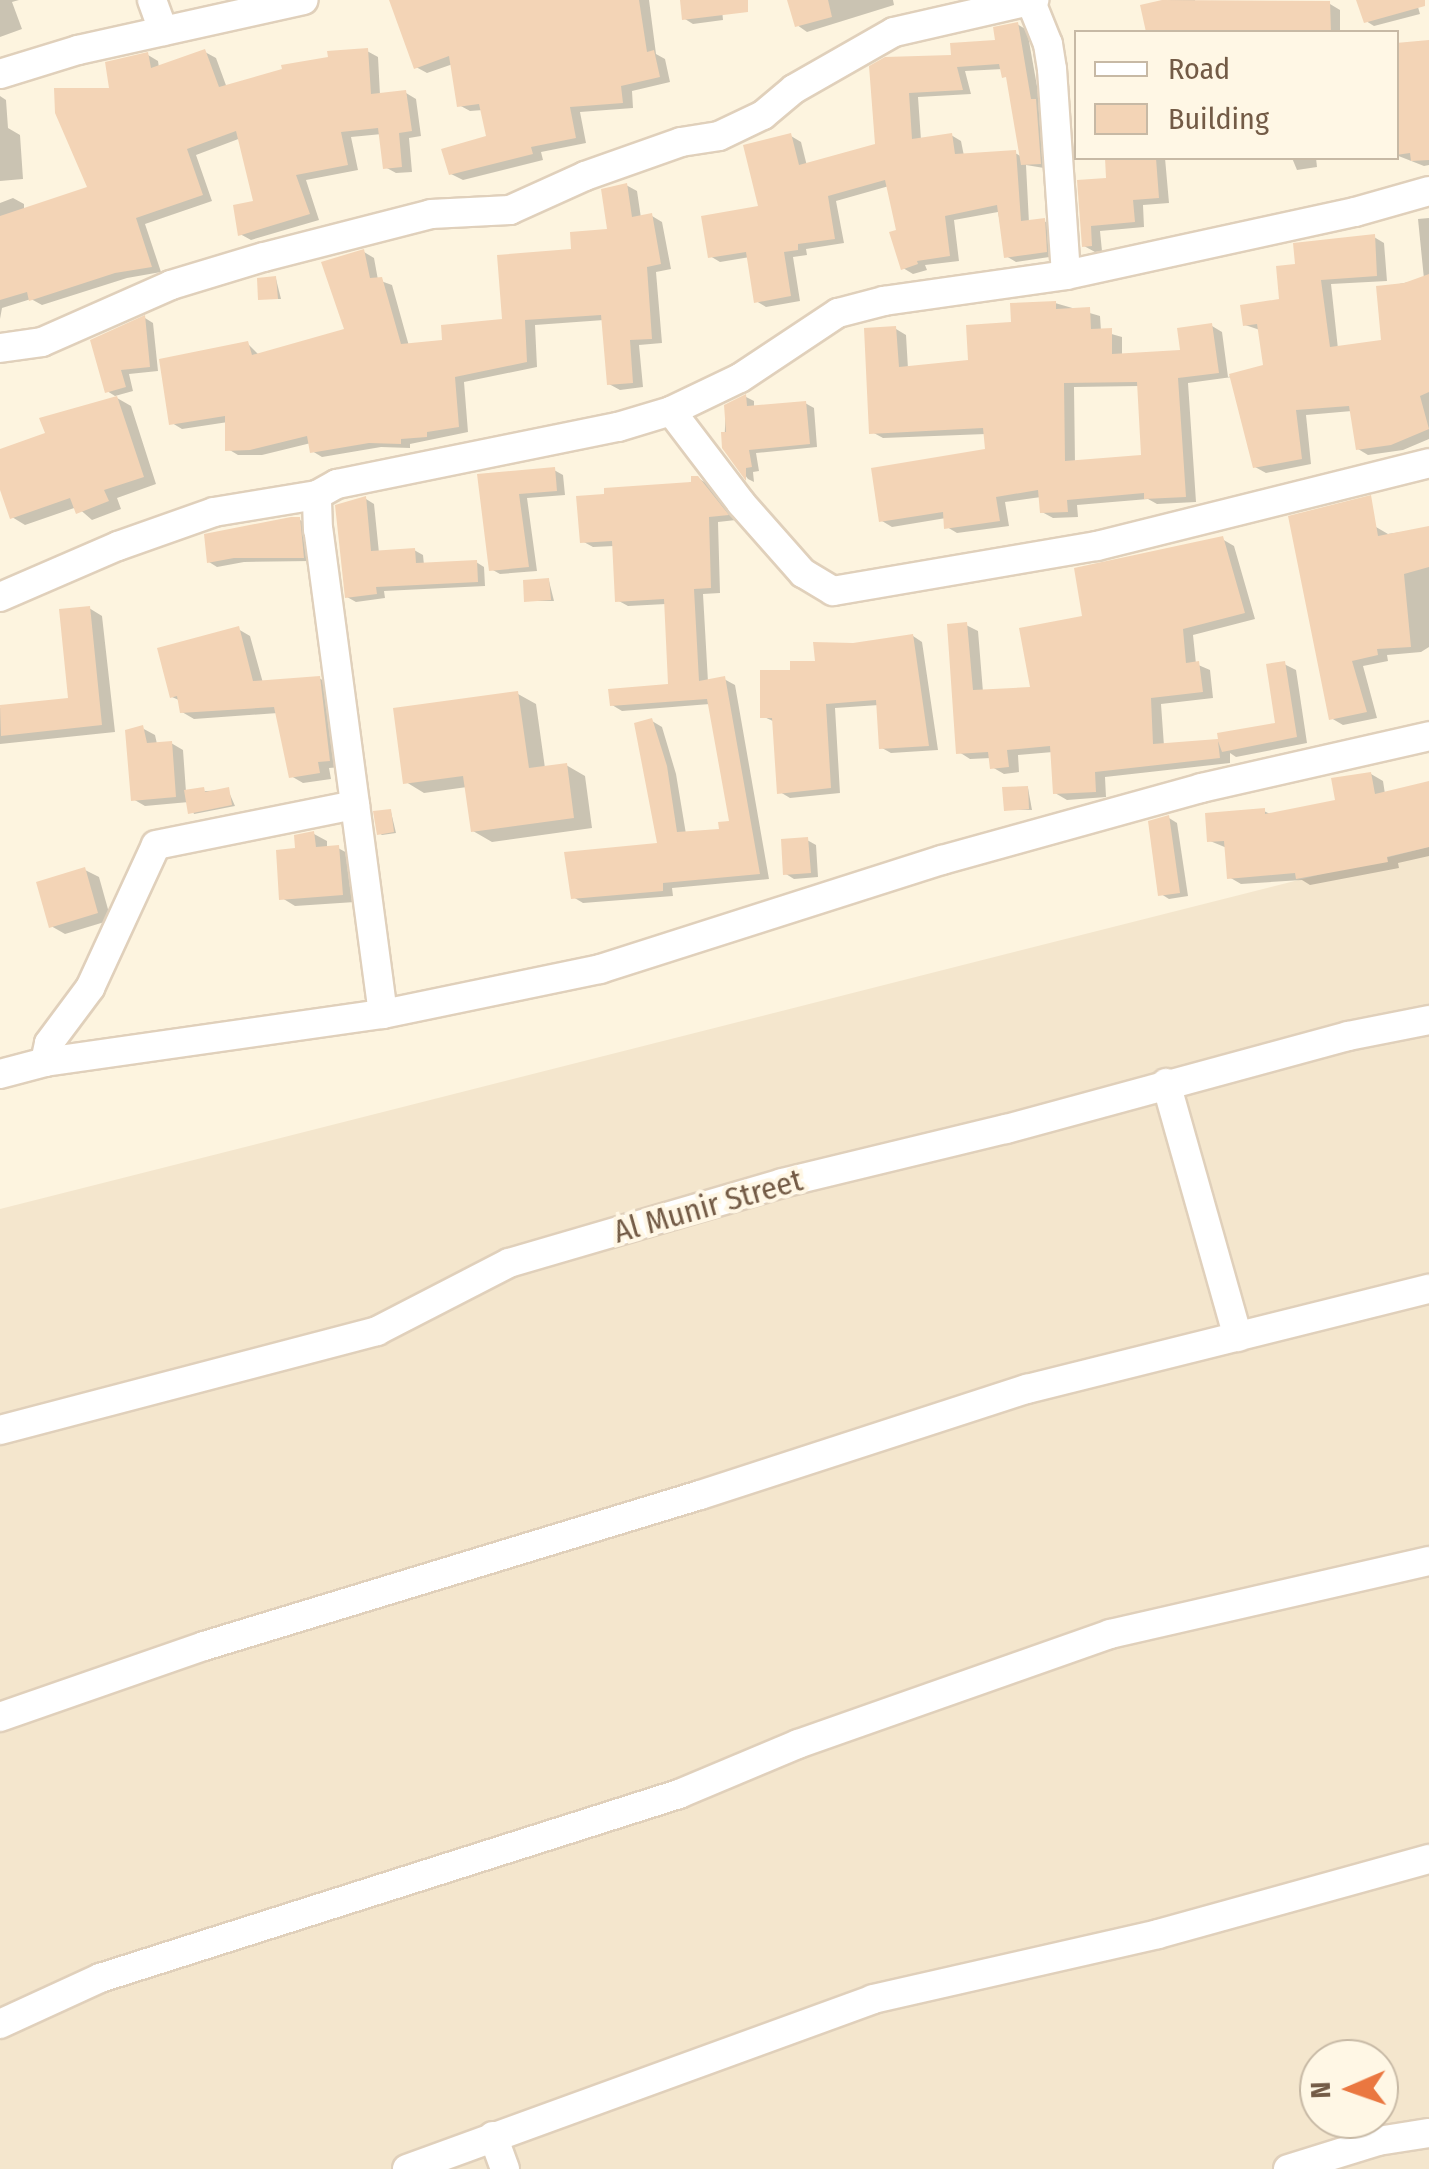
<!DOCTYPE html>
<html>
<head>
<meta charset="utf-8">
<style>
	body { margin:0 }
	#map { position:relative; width:1429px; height:2169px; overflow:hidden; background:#fdf4df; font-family:"Fira Sans Condensed",sans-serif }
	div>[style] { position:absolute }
	.residential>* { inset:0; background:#f4e6cd }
	.shadow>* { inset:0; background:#0003 }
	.building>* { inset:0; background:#f3d4b6 }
	.roads { filter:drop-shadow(2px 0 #e0d0bb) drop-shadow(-2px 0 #e0d0bb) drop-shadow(0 2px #e0d0bb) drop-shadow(0 -2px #e0d0bb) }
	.minor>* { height:28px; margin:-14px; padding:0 14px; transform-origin:14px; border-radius:14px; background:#fff }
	span { translate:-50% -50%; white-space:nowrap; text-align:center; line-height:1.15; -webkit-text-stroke:8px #fff7e5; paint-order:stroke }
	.street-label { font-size:32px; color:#735b46 }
	.legend { position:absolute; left:1074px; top:30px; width:325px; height:130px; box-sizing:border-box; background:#fff7e5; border:2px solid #c7b9a5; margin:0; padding:12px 18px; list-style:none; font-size:30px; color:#735b46 }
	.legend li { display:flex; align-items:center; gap:20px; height:50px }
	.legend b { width:50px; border:2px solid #c7b9a5 }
	.north { position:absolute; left:1299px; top:2039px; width:100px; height:100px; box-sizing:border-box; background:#fff7e5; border:2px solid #c7b9a5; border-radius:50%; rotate:268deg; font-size:28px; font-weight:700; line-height:40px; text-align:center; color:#735b46 }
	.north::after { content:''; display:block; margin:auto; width:35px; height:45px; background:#ea7740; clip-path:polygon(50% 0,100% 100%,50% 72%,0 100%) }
</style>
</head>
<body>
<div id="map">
	<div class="residential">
		<div style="clip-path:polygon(evenodd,1429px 847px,1429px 2169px,0 2169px,0 1209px,1429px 847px,1319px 2059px,1379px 2059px,1379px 2119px,1319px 2119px,1319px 2059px)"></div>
	</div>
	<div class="shadow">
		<div style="clip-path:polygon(0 0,19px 0,12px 2px,22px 29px,0 37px)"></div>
		<div style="clip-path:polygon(392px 0,649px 0,656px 54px,665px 59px,670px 82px,632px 91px,633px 108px,580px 112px,586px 143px,541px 152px,543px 160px,463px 180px,451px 174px,488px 138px,483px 110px,470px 111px,459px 105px,453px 64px,427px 73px,416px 67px)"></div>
		<div style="clip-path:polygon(682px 0,721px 0,723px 20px,693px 24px,685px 19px)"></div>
		<div style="clip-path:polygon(790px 0,893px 0,894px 5px,807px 32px,797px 25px)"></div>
		<div style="clip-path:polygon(1171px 0,1195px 0,1195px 6px,1330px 4px,1340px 10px,1340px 32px,1148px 32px,1143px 7px)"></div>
		<div style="clip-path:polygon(1358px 0,1416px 0,1420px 14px,1374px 26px,1366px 21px)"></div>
		<div style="clip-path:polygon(evenodd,1017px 24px,1027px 30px,1040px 103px,1046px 107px,1050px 169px,1026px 165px,1029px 223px,1044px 221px,1054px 227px,1056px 256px,1016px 262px,1006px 256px,998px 212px,954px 220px,959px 261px,925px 265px,927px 270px,913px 274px,903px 268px,889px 186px,836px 201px,844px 243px,806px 249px,807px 255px,793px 257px,800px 301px,766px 307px,756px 301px,750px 257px,720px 262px,710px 256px,761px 208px,791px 136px,801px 142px,807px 166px,878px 146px,872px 68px,954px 58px,998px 42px,1017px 24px,1003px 69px,1009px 79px,1022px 157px,1015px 153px,964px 156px,961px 141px,951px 135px,921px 140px,918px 97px,971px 94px,965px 71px,1003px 69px)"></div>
		<div style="clip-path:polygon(1429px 44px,1429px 165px,1424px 166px,1396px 155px,1396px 46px)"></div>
		<div style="clip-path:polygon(367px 51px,378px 57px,380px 95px,406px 93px,416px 99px,421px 136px,409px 138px,412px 172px,396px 173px,385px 167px,382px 134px,351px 137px,358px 170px,306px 180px,319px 220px,251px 240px,240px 234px,256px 204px,241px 138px,196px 155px,212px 201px,145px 224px,161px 272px,127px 278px,42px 305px,31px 299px,2px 308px,0 319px,0 203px,13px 198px,24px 204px,24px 211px,90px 188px,112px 90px,148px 55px,158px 61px,159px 68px,205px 52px,216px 58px,227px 88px)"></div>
		<div style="clip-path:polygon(0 96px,6px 100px,8px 128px,20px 135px,23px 179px,0 181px)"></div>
		<div style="clip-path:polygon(1107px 158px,1165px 158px,1169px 203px,1143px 205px,1144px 227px,1100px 231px,1102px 251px,1095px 252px,1084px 246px,1080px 182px,1109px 181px)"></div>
		<div style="clip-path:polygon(1292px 158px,1316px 158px,1317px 167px,1297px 170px)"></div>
		<div style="clip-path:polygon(626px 185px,637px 191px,641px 218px,652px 216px,662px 222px,671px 269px,656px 272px,662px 343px,639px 345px,643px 387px,620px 390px,609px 384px,604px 320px,535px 325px,537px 367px,464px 382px,468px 432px,410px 444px,410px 448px,381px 447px,322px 457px,312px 451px,311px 443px,262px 455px,238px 455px,228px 449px,228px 422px,182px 429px,172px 423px,248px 344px,260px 356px,347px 330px,364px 252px,374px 258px,378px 280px,392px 285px,409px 346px,445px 342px,505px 321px,574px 251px,610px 231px)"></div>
		<div style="clip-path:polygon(evenodd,1429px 218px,1429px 439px,1403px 450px,1368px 455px,1358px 449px,1352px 411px,1306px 415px,1311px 464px,1266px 473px,1255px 467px,1232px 377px,1188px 383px,1196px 502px,1157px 504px,1148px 499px,1077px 505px,1078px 517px,1053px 518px,1042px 512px,1041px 497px,1005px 502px,1009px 526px,957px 533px,947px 527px,946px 518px,892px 527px,882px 521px,987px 451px,986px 434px,883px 438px,872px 432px,896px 329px,906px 335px,908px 369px,971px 362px,1014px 324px,1055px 303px,1100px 316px,1101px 331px,1122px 337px,1122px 356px,1183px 352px,1212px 326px,1222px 332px,1228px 377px,1265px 367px,1260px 330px,1245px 325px,1282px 302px,1298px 266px,1374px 237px,1384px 243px,1387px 281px,1331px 284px,1338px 349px,1383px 342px,1379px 288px,1424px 279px,1418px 219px,1429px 218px,1140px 386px,1144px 457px,1075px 463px,1074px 387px,1140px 386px)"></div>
		<div style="clip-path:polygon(276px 279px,281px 299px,261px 299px)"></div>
		<div style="clip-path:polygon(145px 318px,153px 323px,158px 371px,129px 374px,133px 391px,115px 396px,107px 391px)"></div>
		<div style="clip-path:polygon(746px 397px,754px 401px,754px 408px,805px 403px,814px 408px,817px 447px,756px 453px,759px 471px,753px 472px,754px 482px,748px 479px,724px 448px,726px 407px)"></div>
		<div style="clip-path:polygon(117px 398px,131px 406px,156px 484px,117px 498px,121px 509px,92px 520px,77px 507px,25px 525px,12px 517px,0 483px,0 451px,48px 434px)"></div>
		<div style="clip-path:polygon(554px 470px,563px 475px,565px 495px,527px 498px,537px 571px,500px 574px,491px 569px,480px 476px)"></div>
		<div style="clip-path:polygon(698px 478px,709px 485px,736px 520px,718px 522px,720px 593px,703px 594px,708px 682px,724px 679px,735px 685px,769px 879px,672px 888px,673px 896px,583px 903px,573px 897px,660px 845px,652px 721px,662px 727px,676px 774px,686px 834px,721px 831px,732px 823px,710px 704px,622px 711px,612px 705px,671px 687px,666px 604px,628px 606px,617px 600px,614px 546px,593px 547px,582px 541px)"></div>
		<div style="clip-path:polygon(366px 499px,374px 504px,379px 553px,414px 550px,423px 555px,424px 565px,476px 562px,484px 567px,485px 586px,384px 591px,385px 598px,356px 602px,347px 597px)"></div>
		<div style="clip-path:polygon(300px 520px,308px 525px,312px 561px,244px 562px,217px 567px,209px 562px)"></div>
		<div style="clip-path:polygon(1376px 527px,1388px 534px,1429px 528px,1429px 647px,1421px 652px,1387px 655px,1388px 661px,1363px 666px,1377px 718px,1343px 725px,1331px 718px)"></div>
		<div style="clip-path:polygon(1222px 539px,1234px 546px,1255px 619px,1193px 635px,1196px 664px,1210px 670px,1213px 698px,1161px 704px,1164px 746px,1221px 741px,1278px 725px,1284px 664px,1296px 670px,1307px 743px,1236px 757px,1230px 753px,1230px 763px,1105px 777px,1106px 797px,1067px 800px,1055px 793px,1053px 752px,1018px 755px,1019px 772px,1004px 774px,992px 767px,991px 758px,970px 759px,959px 752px,966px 625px,978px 631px,983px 692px,1033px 689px,1085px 618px)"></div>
		<div style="clip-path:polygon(549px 581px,554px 601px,527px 601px)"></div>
		<div style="clip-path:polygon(89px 608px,102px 616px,115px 732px,0 744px,0 708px,71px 700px)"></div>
		<div style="clip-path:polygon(238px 629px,250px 636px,263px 683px,319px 678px,331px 685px,341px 767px,329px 768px,331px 779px,303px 783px,291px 776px,278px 713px,194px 719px,182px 712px,181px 701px,172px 697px)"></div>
		<div style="clip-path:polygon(913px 636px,922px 642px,938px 750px,891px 753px,882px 748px,879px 705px,835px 708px,840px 793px,790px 798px,780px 792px,775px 722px,762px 716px,792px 672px,853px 645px)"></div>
		<div style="clip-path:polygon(518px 694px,536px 704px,545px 768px,566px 765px,585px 776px,592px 828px,492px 842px,473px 831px,467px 787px,424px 793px,406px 782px)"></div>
		<div style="clip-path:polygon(142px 728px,155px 735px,157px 744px,171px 743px,183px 750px,186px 792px,228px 790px,235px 806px,194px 814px,189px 802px,145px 806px,133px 799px)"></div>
		<div style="clip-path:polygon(1371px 774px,1383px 781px,1385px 794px,1429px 783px,1429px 856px,1398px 863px,1399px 868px,1310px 885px,1302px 880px,1241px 884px,1229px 877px,1227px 848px,1210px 841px,1264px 811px,1272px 815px,1338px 802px)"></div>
		<div style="clip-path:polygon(1028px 788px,1032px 810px,1006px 809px)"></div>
		<div style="clip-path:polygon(391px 812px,396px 833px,382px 835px,379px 833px)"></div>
		<div style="clip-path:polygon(1169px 818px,1177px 823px,1188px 896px,1169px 899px,1161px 894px)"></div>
		<div style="clip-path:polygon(314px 834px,327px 841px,327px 848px,338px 848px,351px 855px,355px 902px,295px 906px,282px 898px,297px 851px)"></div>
		<div style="clip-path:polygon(807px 840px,816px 845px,818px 877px,794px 879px,786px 874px)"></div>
		<div style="clip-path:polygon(85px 870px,99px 877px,111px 920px,65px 934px,51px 926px)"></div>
	</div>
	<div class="building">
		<div style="clip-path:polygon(389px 0,639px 0,647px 52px,654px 50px,660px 77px,621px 86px,623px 103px,570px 107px,576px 138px,531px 147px,533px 154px,449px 175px,441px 149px,486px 136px,479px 104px,457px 107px,449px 56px,414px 69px)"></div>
		<div style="clip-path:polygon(680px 0,748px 0,748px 12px,682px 20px)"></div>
		<div style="clip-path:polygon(787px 0,828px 0,832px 17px,795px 27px)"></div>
		<div style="clip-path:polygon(1162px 0,1330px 1px,1331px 32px,1146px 32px,1140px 5px)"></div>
		<div style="clip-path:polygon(1356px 0,1425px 0,1425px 6px,1364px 23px)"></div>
		<div style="clip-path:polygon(1018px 22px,1031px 99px,1036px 99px,1041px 164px,1021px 165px,1006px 77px,1002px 78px,999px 64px,957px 67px,963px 90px,909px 93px,912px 139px,952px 133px,955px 154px,1016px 150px,1021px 221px,1045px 218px,1047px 252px,1004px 258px,997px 205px,945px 216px,950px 256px,917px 261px,918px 264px,901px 270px,889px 232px,896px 230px,885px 180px,828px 196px,835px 239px,798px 244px,798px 250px,784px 252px,791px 296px,754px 303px,746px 252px,708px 258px,701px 216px,758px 206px,743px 145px,791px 133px,799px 165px,875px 144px,869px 66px,885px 57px,951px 55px,950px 43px,995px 40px,993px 27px)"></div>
		<div style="clip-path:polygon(1429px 40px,1429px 160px,1411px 161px,1410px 153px,1396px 155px,1396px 43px)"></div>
		<div style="clip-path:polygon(368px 48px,371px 94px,406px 90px,412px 131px,399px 133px,402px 167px,383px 169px,378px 128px,341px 132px,348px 165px,296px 175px,310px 214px,238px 236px,233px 205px,253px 201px,236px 131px,187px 149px,203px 195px,136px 218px,152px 267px,115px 273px,29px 301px,27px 292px,0 300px,0 216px,87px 187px,55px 113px,54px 88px,109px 88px,105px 62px,148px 52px,151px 68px,205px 49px,219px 87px,282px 69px,281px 65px,328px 57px,327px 51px)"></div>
		<div style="clip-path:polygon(1105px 158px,1156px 158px,1159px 198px,1133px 200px,1135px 222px,1091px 226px,1092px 246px,1082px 247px,1077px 180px,1106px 178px)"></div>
		<div style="clip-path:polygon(627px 183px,632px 217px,652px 213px,661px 264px,647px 267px,652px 339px,630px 340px,633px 383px,607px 385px,601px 315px,525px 320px,527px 362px,455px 377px,459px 427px,427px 432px,427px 437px,401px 439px,401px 444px,369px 443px,310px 453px,307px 436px,250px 450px,225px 451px,225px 416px,169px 425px,159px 359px,248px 341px,252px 355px,344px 329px,321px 262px,364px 249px,370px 278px,382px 277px,401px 344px,442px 340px,441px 325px,502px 319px,497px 255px,571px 249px,570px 232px,607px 229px,601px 189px)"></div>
		<div style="clip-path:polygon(1375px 234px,1377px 276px,1321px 280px,1330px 347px,1381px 340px,1376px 286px,1404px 283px,1429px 274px,1429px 392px,1420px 396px,1429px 429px,1391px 445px,1356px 450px,1349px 406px,1296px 410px,1302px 459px,1253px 468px,1229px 374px,1263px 365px,1257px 324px,1243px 326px,1240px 305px,1279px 299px,1276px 266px,1295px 264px,1293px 243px)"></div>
		<div style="clip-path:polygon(276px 276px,278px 299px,258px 300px,257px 278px)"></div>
		<div style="clip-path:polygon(evenodd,1056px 301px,1056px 309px,1090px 307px,1091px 329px,1112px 328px,1112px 354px,1180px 350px,1177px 328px,1212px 323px,1219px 373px,1178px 378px,1186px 497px,1144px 499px,1144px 493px,1067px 500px,1068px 512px,1040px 513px,1038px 490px,996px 497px,1000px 521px,944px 529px,943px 512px,879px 522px,871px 468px,985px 449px,983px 428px,869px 434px,864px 328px,896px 326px,899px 367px,968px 360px,966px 325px,1011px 322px,1010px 303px,1056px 301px,1137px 382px,1141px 455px,1065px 461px,1064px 383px,1137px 382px)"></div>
		<div style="clip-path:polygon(145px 315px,150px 367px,121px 370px,126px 387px,105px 393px,90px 340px)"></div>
		<div style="clip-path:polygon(746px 394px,747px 406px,806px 401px,810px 444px,749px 450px,752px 467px,746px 468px,746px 481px,722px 448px,721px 432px,726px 432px,724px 405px)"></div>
		<div style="clip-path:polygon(117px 396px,144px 477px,104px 490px,109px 501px,76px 514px,70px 498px,10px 519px,0 490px,0 449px,45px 433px,39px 418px)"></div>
		<div style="clip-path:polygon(555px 467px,557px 491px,519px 494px,529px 567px,489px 571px,477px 474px)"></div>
		<div style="clip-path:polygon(691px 476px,698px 476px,729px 515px,709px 517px,711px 588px,694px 589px,699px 681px,725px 676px,760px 874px,663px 883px,663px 891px,571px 899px,564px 852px,657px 843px,634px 723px,652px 718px,667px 766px,677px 832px,719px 829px,718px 822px,729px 821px,707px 699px,610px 706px,608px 689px,668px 684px,664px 599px,615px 602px,612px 541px,580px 543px,576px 496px,604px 494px,604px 488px,691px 482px)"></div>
		<div style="clip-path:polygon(1371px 495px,1378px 536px,1429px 526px,1429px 567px,1404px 574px,1411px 647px,1377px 649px,1378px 655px,1352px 661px,1367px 712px,1329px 720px,1288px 516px)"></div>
		<div style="clip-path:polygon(366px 496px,371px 551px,415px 548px,416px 563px,477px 560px,478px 582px,376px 587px,377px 594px,345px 598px,335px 505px)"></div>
		<div style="clip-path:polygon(291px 517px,300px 517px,304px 558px,234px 558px,207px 563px,204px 534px)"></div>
		<div style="clip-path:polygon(1223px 536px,1245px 613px,1183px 629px,1186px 663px,1199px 661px,1203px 692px,1151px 698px,1153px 744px,1218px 739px,1217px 733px,1275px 723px,1266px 664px,1285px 661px,1297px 737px,1222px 752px,1218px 741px,1220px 758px,1095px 772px,1096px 792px,1053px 794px,1050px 746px,1007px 750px,1009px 767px,990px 769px,988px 752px,956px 754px,947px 624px,967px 622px,973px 690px,1030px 687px,1019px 628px,1082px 616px,1074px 568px)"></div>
		<div style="clip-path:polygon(549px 578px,551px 600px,524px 602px,523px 580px)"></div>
		<div style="clip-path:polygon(90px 606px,102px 725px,1px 736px,0 705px,68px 698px,59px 609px)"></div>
		<div style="clip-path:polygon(239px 626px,253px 681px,320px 676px,330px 761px,318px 762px,320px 773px,289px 778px,274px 707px,180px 713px,177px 696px,170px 698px,157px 648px)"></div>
		<div style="clip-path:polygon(913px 634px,929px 746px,879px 749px,876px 700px,826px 704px,831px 788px,777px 794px,772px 718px,760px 718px,760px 670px,790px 670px,790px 661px,815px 661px,813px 642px,853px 643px)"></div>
		<div style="clip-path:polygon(518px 691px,529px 768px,567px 763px,574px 818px,471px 832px,463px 776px,403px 784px,393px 708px)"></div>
		<div style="clip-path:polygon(143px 725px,147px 743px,172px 741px,176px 797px,131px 801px,125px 730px)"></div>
		<div style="clip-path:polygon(1371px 772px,1375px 794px,1429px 781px,1429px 847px,1387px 857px,1388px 862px,1296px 879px,1295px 873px,1227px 879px,1224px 841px,1207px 842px,1205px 813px,1265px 808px,1265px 814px,1335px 800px,1331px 778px)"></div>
		<div style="clip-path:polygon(1028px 786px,1029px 809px,1004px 811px,1002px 787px)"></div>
		<div style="clip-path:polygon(204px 787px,205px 792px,229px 787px,232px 805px,188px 814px,184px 790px)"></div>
		<div style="clip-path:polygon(391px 809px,394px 832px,377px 835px,373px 811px)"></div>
		<div style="clip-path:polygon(1169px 815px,1180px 893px,1158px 896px,1148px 821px)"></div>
		<div style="clip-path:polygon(314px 831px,316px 847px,339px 845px,343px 895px,279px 900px,276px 850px,295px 848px,294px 835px)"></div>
		<div style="clip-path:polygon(808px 837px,811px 873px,783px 875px,781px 839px)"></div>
		<div style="clip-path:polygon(85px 867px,98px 913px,49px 928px,36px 882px)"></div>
	</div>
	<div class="roads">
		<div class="minor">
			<div style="left:152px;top:0;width:33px;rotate:70deg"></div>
			<div style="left:1031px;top:2px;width:45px;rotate:68deg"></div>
			<div style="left:1048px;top:44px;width:25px;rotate:81deg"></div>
			<div style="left:1052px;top:69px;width:206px;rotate:86.1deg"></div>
			<div style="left:0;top:74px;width:82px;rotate:-17.1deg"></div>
			<div style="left:78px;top:50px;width:231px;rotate:-12.5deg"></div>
			<div style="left:0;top:348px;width:42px;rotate:-8.1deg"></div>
			<div style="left:42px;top:342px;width:141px;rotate:-23.8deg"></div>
			<div style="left:171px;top:285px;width:97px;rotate:-16.8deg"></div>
			<div style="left:264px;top:257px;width:172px;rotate:-14.4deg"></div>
			<div style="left:431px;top:214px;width:79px;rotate:-2.9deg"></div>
			<div style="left:510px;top:210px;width:82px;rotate:-24.4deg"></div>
			<div style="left:585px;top:176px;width:102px;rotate:-19.5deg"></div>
			<div style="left:681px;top:142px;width:38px;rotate:-9deg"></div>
			<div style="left:719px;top:136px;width:49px;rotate:-25.5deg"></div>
			<div style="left:763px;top:115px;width:40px;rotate:-40deg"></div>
			<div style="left:794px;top:89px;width:115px;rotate:-29.7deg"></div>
			<div style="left:894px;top:32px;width:144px;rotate:-12.9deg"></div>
			<div style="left:671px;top:411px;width:116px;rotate:52.7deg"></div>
			<div style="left:741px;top:503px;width:94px;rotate:48.5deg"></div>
			<div style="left:803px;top:573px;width:35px;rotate:31deg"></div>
			<div style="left:833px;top:591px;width:268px;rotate:-9.7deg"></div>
			<div style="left:1097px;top:546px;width:342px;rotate:-14deg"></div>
			<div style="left:0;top:597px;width:129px;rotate:-23.4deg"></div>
			<div style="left:118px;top:546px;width:102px;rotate:-19.5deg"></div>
			<div style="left:214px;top:512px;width:104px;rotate:-9.4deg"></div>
			<div style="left:383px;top:1014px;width:488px;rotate:-97.6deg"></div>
			<div style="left:318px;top:530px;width:35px;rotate:-92deg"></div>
			<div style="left:317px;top:495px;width:23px;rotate:-29deg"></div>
			<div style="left:337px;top:484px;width:287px;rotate:-11.5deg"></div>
			<div style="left:618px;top:427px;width:55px;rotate:-16.8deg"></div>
			<div style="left:671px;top:411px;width:76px;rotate:-25.6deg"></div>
			<div style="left:740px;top:378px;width:118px;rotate:-33.6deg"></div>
			<div style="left:838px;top:313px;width:48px;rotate:-14.6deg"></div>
			<div style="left:884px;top:301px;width:184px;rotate:-8.1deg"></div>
			<div style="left:1066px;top:275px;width:296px;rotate:-12.3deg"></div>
			<div style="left:1355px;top:212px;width:77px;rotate:-15.8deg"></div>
			<div style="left:45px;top:1062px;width:19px;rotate:-78deg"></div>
			<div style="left:49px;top:1043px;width:69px;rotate:-53.3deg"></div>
			<div style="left:90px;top:988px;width:157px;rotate:-65.2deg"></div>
			<div style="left:156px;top:845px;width:203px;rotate:-11.4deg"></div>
			<div style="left:0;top:1074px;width:47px;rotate:-14.9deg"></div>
			<div style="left:45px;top:1062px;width:341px;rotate:-8.1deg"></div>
			<div style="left:383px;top:1014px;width:222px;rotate:-11.7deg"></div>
			<div style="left:600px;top:969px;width:359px;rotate:-17.7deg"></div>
			<div style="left:942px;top:860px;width:269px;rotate:-15.5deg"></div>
			<div style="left:1201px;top:788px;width:234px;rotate:-12.8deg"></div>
			<div style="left:1166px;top:1083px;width:264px;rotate:74.2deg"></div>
			<div style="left:0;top:1430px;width:390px;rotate:-14.7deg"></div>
			<div style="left:377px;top:1331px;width:148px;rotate:-27.3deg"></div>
			<div style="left:509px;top:1263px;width:284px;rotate:-16.3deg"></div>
			<div style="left:782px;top:1183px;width:230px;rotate:-13.6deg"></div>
			<div style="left:1006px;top:1129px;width:354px;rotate:-15.2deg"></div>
			<div style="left:1348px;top:1036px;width:83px;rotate:-11.2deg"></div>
			<div style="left:0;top:1717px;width:216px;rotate:-19.2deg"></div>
			<div style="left:204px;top:1646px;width:518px;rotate:-16.93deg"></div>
			<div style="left:700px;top:1495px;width:344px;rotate:-18deg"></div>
			<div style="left:1027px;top:1389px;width:414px;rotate:-14deg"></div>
			<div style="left:0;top:2024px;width:110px;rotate:-24.7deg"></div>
			<div style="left:100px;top:1978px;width:608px;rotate:-17.63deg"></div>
			<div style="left:679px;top:1794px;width:129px;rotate:-22.8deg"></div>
			<div style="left:798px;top:1744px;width:331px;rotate:-19.4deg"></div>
			<div style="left:1110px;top:1634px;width:327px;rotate:-12.9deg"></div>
			<div style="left:493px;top:2136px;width:35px;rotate:70deg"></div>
			<div style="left:407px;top:2169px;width:496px;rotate:-20deg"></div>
			<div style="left:873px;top:1999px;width:292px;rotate:-12.8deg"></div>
			<div style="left:1158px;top:1934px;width:281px;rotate:-15.5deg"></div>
			<div style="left:1288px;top:2169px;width:94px;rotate:-17.3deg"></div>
			<div style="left:1378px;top:2141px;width:52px;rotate:-8.9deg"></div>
		</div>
	</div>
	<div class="street-label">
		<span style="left:708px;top:1206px;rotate:-16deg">Al Munir Street</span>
	</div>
	<ul class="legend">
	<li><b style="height:12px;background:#fff"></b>Road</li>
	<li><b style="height:28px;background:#f3d4b6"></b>Building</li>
	</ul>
	<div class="north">N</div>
</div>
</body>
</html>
